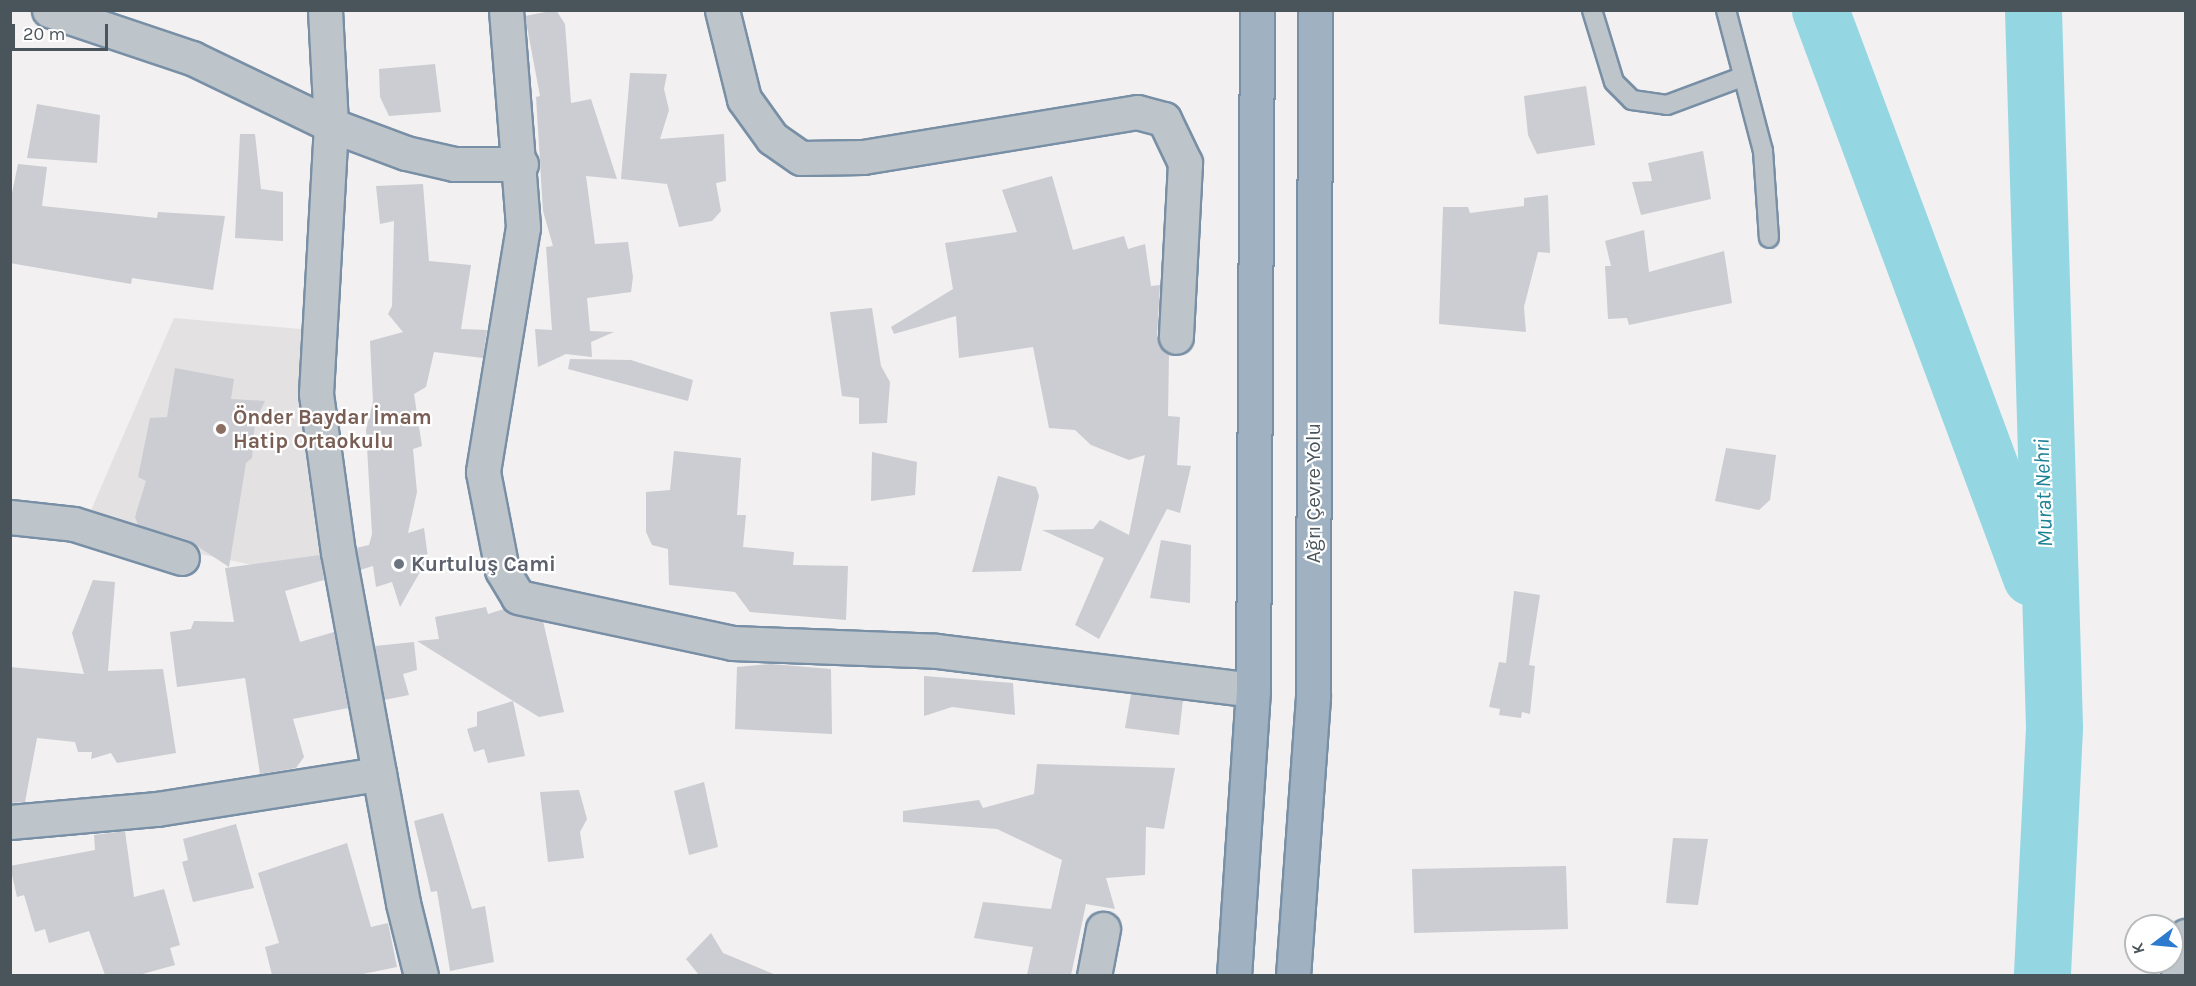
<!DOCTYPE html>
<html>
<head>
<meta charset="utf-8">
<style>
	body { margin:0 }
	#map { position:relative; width:2196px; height:986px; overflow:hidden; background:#f2f0f0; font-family:Karla,sans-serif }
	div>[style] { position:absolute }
	.education>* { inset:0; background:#e3e1e1 }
	.river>* { height:57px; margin:-28.5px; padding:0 28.5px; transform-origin:28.5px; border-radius:28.5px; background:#95d6e3 }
	.building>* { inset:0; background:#cbcdd2 }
	.roads { filter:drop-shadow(2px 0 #788fa5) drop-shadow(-2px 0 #788fa5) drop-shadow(0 2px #788fa5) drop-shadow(0 -2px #788fa5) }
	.service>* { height:18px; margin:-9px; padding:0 9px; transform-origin:9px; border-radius:9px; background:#bdc5cb }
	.minor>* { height:33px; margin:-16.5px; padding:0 16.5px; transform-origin:16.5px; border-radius:16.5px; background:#bdc5cb }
	.trunk>* { height:33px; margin:-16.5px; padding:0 16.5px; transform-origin:16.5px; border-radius:16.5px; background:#a0b2c2 }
	.dots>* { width:16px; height:16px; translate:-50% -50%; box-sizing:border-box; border:3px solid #fff; border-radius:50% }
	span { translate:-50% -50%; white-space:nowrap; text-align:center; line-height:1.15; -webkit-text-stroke:4.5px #fff; paint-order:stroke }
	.education-label { font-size:21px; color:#785e54; font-weight:700 }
	.left { translate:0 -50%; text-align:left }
	.street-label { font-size:21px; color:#4a545b }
	.worship-label { font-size:21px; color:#5b616d; font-weight:700 }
	.water-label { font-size:22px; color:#1b8195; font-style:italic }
	.frame { position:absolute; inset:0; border:12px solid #4a545b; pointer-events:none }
	.north { position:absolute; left:2124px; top:914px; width:60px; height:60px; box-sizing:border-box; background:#fff; border:2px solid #b7bbbd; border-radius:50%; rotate:254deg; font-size:16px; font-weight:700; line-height:24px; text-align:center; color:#4a545b }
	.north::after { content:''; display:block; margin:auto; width:21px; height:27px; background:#2d7bcf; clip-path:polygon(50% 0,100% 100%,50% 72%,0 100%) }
	.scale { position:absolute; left:12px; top:24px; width:96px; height:27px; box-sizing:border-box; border:3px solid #4a545b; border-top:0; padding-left:8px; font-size:18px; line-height:21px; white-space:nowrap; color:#4a545b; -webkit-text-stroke:4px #fff; paint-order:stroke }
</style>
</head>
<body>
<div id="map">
	<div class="education">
		<div style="clip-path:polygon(174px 318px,312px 330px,323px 580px,83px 529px)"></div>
	</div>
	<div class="river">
		<div style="left:1820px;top:10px;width:605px;rotate:69.59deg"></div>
		<div style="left:2033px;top:10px;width:718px;rotate:88.32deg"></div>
		<div style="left:2054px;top:728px;width:248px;rotate:92.8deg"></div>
	</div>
	<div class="building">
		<div style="clip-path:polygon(556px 10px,565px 24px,571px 103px,591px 99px,617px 179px,586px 176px,595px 244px,628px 242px,633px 277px,631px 292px,587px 298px,590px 331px,614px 332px,591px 342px,592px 357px,566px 354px,538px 367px,535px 329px,552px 330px,546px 247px,553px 246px,543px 211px,536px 97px,540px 96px,525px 16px)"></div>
		<div style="clip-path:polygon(435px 64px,441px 112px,389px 116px,380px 97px,379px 69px)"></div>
		<div style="clip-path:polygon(630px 73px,667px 74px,664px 89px,669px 110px,660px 139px,724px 134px,726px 181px,716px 183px,721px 211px,712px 221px,679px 227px,667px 184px,621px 179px)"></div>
		<div style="clip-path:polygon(1586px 86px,1595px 145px,1537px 154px,1528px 135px,1524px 96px)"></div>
		<div style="clip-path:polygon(37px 104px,100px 115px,97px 163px,27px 158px)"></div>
		<div style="clip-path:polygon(240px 134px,255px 134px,261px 189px,283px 192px,283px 241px,235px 238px)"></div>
		<div style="clip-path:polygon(1703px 151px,1711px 199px,1641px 215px,1632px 182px,1652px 181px,1648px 163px)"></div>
		<div style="clip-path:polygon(18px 164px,47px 167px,42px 206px,157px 218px,158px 212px,225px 216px,213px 290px,132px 278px,131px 284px,10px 263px,10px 203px)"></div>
		<div style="clip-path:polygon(1052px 176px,1073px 250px,1124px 236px,1128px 249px,1145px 244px,1151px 286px,1160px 285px,1157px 336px,1169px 354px,1168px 416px,1180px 417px,1177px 465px,1191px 466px,1180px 513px,1167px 509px,1099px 639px,1075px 625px,1104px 558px,1042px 530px,1093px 529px,1100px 520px,1129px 535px,1145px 455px,1129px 460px,1091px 445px,1075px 430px,1049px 428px,1033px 347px,959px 358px,956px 316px,894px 334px,891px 327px,953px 289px,945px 243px,1017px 232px,1002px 190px)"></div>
		<div style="clip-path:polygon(423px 184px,429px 261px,471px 265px,461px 329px,487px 330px,483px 358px,434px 352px,426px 387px,414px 394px,422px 446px,413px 449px,417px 492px,408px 533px,424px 528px,428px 558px,400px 607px,392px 582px,376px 587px,373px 566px,360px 570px,356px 548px,369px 545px,372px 534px,366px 430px,373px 402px,370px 341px,403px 332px,388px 314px,392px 306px,394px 221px,380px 224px,376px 186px)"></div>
		<div style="clip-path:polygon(1548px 195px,1550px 253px,1538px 252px,1524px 307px,1526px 332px,1439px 324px,1443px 207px,1468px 207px,1470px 213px,1524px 206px,1524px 198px)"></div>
		<div style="clip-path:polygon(1644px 230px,1649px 272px,1724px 251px,1732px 303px,1629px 325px,1627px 318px,1608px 319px,1605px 266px,1611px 266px,1605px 241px)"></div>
		<div style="clip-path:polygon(872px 308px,881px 366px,890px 382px,887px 423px,859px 424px,859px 398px,842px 396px,830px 312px)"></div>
		<div style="clip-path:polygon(570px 359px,631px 360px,693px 380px,688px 401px,568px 369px)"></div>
		<div style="clip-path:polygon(175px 368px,234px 379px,231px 399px,265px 401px,255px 421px,252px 458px,246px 463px,229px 567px,188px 540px,138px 525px,135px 517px,146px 481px,138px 477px,150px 418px,167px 417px)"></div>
		<div style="clip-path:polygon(1726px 448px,1776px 455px,1770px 500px,1759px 510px,1715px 501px)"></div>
		<div style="clip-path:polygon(674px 451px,741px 458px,737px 515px,746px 515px,743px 547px,794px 552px,793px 565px,848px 566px,846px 620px,750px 612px,735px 592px,669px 585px,668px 549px,652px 545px,646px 532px,646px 492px,670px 490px)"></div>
		<div style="clip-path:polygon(872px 452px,917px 462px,915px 495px,871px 501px)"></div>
		<div style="clip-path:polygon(998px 476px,1036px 487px,1039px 496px,1021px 571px,972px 572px)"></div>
		<div style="clip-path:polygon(1161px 540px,1191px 545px,1190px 603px,1150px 598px)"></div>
		<div style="clip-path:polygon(320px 555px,324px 580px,285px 591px,300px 642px,334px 632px,348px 708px,293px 719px,304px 757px,296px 768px,260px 774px,245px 678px,177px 687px,170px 632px,191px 629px,194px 621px,234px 622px,225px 568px)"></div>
		<div style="clip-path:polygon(93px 580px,115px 582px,108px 671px,163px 669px,176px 753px,117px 763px,111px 753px,91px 759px,92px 752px,78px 752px,75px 742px,37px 738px,25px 802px,10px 803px,10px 667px,84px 674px,72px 633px)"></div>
		<div style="clip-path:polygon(1514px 591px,1540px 595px,1529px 665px,1535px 666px,1530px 714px,1522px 712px,1521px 718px,1499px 715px,1500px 709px,1489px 707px,1499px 662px,1506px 663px)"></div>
		<div style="clip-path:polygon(486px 607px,488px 614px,504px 609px,543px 621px,564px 712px,539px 717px,417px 641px,439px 639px,435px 617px)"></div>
		<div style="clip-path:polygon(414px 642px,417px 670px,403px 674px,409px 695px,384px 700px,375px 646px)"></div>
		<div style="clip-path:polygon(771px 664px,831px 669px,832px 734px,735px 729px,737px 667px)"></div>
		<div style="clip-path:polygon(924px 676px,1013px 683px,1015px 715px,952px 707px,924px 716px)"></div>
		<div style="clip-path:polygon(1131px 694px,1183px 700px,1179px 735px,1125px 728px)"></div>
		<div style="clip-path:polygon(513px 701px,525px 756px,488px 763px,484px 749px,474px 752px,467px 729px,477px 726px,477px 712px)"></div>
		<div style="clip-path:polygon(1037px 764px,1175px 768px,1164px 829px,1146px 827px,1145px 875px,1106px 878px,1115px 909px,1086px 904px,1071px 975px,1027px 975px,1033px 947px,974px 938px,983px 902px,1051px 909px,1062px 860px,997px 829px,903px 822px,903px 811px,979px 800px,983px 808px,1034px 794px)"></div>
		<div style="clip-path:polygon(704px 782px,718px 847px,689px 855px,674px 791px)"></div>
		<div style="clip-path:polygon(579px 790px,587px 819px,580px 832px,584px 858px,548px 862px,540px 792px)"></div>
		<div style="clip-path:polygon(443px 813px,472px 909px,485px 906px,494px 962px,450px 971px,437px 891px,431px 892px,414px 821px)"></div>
		<div style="clip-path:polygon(236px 824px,254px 888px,193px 902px,182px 862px,188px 860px,183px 839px)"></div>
		<div style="clip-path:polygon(125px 831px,134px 897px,164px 889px,180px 945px,170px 948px,175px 965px,139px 975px,105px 975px,89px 931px,49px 943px,45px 929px,35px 932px,24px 895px,17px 897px,10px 866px,95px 850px,94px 835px)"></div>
		<div style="clip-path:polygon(1673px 838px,1708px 839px,1698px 905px,1666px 903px)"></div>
		<div style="clip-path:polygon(347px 843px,371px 927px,388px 923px,397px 967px,358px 975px,272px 975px,265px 947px,279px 943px,258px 873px)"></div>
		<div style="clip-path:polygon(1566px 866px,1568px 929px,1414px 933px,1412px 869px)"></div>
		<div style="clip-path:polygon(711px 933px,723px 953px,776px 975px,699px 975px,686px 959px)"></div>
	</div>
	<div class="roads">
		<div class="service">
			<div style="left:1592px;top:10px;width:75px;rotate:73deg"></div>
			<div style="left:1614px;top:82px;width:25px;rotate:45deg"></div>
			<div style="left:1632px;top:100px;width:35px;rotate:8deg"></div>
			<div style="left:1667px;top:105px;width:80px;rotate:-20.5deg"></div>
			<div style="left:1726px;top:10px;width:146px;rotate:75.3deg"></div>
			<div style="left:1763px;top:151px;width:87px;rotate:86.1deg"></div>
		</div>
		<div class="minor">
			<div style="left:49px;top:10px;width:151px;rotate:18.6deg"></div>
			<div style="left:192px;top:58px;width:154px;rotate:25.7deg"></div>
			<div style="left:331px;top:125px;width:80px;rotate:20.5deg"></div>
			<div style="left:406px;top:153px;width:49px;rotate:12.9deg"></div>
			<div style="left:454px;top:164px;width:67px"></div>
			<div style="left:325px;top:10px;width:115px;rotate:87deg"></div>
			<div style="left:331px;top:125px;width:269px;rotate:93.2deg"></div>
			<div style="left:316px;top:394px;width:160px;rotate:82.1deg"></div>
			<div style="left:338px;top:552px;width:357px;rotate:79.5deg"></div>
			<div style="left:403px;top:903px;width:75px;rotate:76.1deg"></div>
			<div style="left:506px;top:10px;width:218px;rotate:85.5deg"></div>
			<div style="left:523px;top:227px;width:248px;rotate:99.3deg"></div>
			<div style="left:483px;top:472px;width:100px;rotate:79deg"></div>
			<div style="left:502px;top:570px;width:31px;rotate:59deg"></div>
			<div style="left:518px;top:597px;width:219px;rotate:12.1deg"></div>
			<div style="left:732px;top:643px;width:204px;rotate:2.2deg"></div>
			<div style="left:936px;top:651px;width:319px;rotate:7deg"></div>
			<div style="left:722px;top:10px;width:92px;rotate:76.1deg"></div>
			<div style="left:744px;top:99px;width:48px;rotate:54.3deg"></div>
			<div style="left:772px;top:138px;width:35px;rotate:35deg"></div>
			<div style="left:801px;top:158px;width:62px;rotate:-0.9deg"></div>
			<div style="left:863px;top:157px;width:278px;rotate:-9.3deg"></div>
			<div style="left:1137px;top:112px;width:28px;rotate:15deg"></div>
			<div style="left:1164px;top:119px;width:49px;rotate:64.5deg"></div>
			<div style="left:1185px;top:163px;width:174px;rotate:93deg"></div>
			<div style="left:10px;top:517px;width:64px;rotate:6.2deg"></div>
			<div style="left:74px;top:524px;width:113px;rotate:17.5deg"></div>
			<div style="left:10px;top:822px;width:148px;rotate:-5.1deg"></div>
			<div style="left:157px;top:809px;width:225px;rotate:-9deg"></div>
			<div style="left:1094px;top:976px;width:48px;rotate:-79.2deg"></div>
			<div style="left:2178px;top:976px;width:41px;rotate:-78.7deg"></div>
		</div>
		<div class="trunk">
			<div style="left:1234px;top:976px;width:287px;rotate:-86.2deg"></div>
			<div style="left:1253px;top:690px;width:680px;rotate:-89.66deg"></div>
			<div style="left:1293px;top:976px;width:282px;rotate:-85.9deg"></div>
			<div style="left:1313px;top:695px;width:685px;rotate:-89.83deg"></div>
		</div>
	</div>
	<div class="dots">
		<div style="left:221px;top:429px;background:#8d6e63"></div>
		<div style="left:399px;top:564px;background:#6b7280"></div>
	</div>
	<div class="education-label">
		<span class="left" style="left:233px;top:429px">Önder Baydar İmam<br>Hatip Ortaokulu</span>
	</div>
	<div class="street-label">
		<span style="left:1313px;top:493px;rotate:-90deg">Ağrı Çevre Yolu</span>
	</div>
	<div class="worship-label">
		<span class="left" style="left:411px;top:564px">Kurtuluş Cami</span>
	</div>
	<div class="water-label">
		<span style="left:2044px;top:493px;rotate:-92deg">Murat Nehri</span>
	</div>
	<div class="frame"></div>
	<div class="north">K</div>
	<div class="scale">20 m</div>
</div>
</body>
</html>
